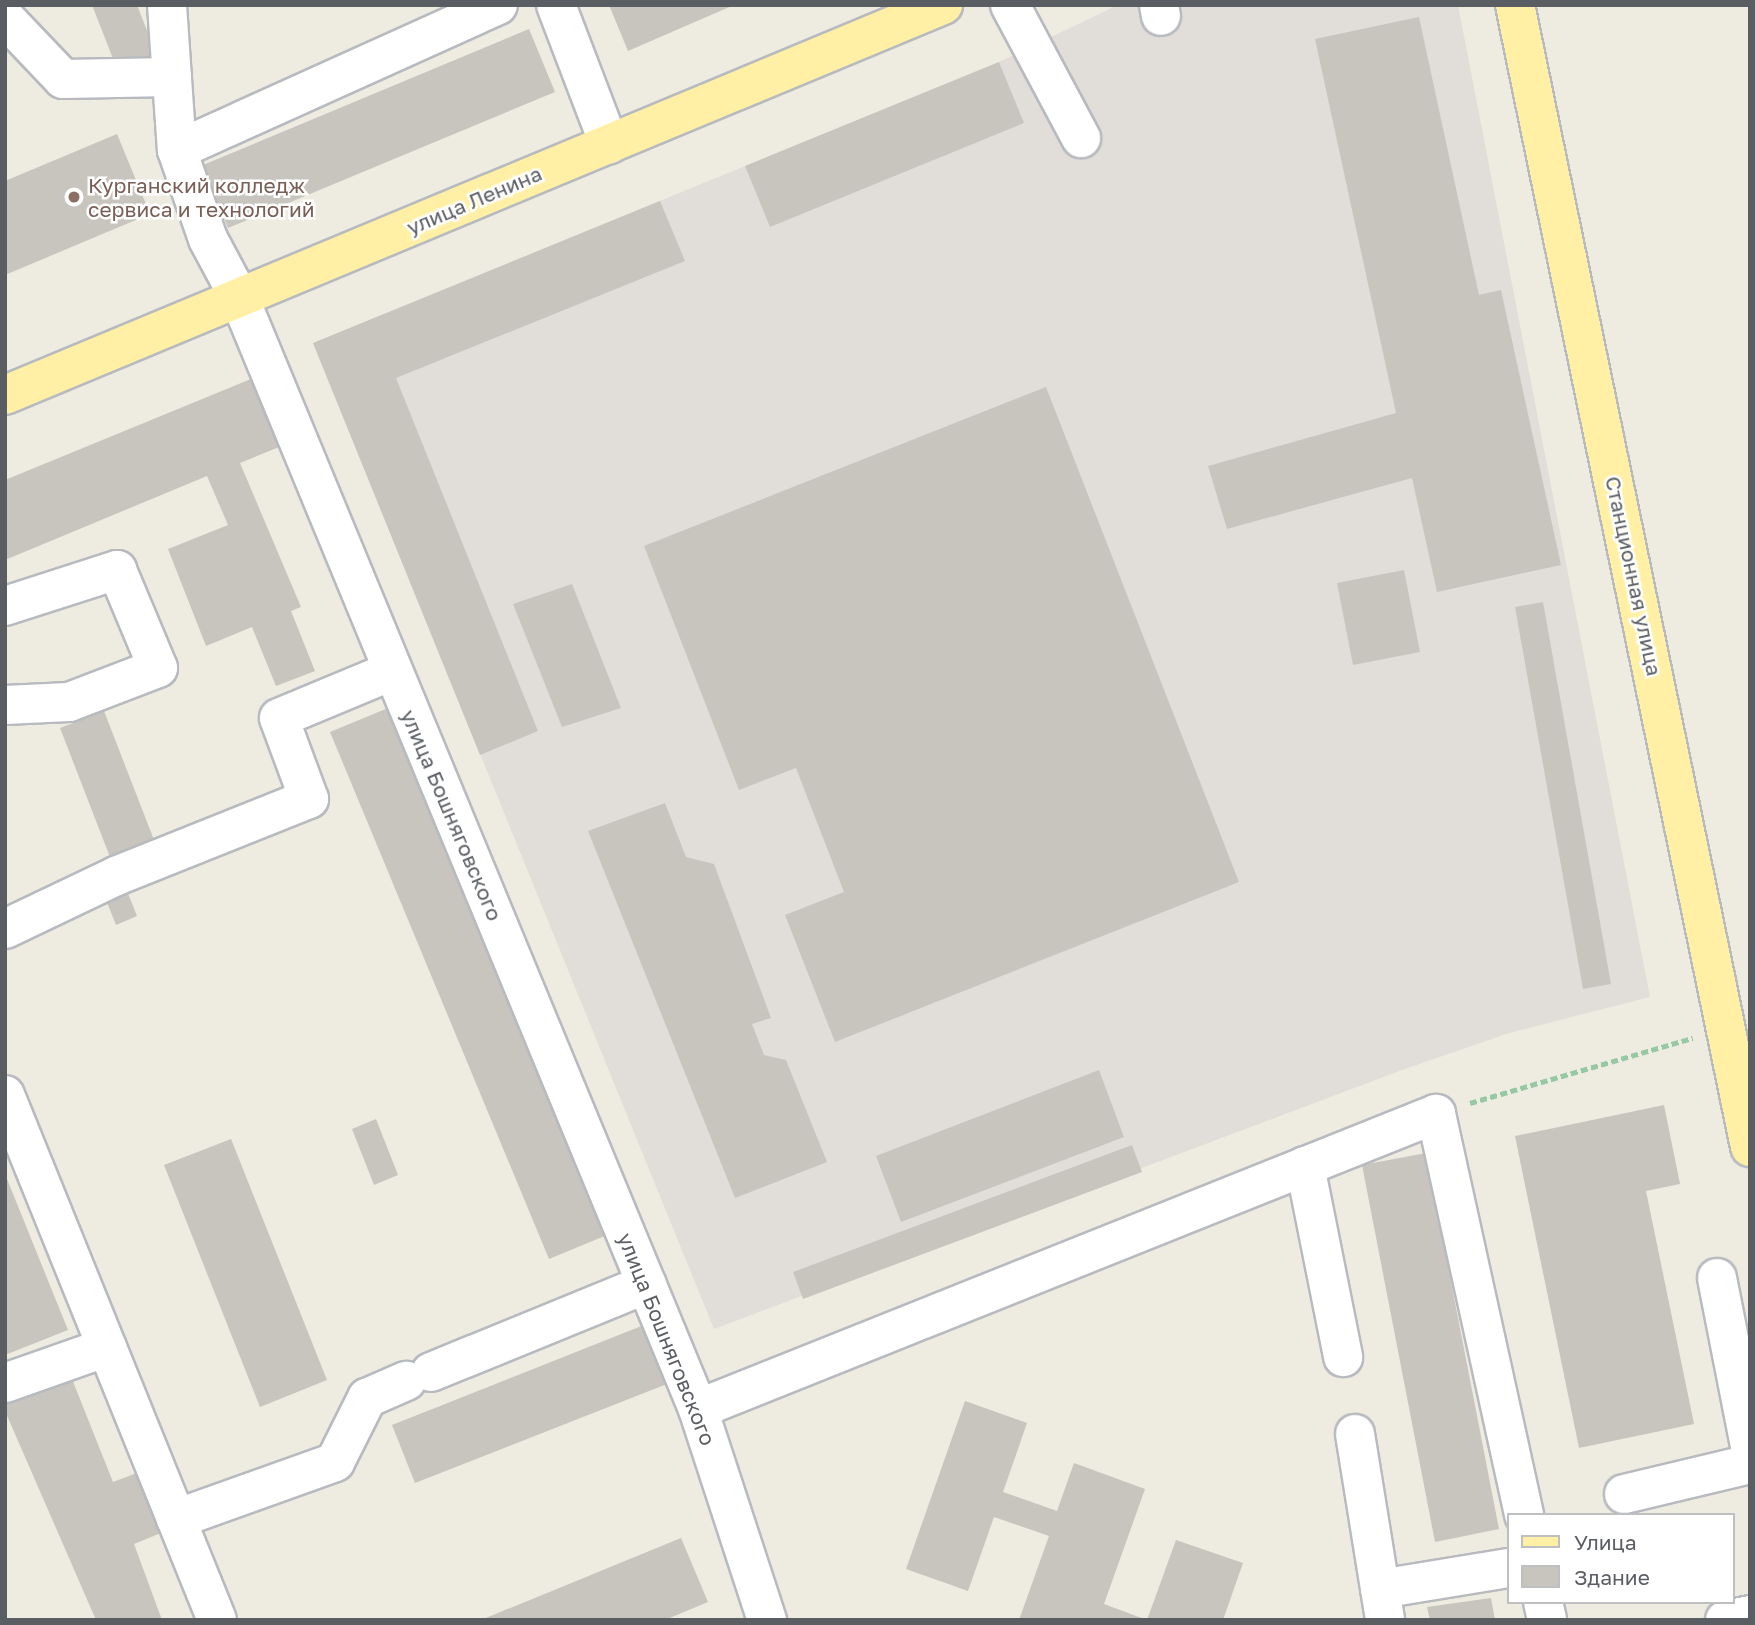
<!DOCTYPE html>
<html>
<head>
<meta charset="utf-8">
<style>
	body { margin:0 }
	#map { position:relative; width:1755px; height:1625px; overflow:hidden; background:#eeebe1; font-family:"Golos Text",sans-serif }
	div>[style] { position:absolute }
	.industrial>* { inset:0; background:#e1ded9 }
	.building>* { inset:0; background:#c8c5be }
	.path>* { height:4.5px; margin-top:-2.25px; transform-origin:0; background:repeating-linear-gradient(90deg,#95c8a3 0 7px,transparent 0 10.5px) }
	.roads { filter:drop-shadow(2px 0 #b7babf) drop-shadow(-2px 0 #b7babf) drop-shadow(0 2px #b7babf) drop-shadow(0 -2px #b7babf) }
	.minor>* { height:38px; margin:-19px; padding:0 19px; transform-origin:19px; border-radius:19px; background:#fff }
	.major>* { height:38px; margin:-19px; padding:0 19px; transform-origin:19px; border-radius:19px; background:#fff0a5 }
	.dots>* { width:19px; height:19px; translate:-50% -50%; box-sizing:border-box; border:4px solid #fff; border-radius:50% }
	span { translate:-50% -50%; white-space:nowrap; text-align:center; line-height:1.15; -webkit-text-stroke:5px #fff; paint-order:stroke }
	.education-label { font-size:21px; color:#785e54 }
	.left { translate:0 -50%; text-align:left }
	.street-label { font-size:21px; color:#5a5e63 }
	.frame { position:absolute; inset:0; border:7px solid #5a5e63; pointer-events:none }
	.legend { position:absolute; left:1507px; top:1513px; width:228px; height:91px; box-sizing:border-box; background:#fff; border:2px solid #bdbfc1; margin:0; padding:9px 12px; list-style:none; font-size:21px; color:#5a5e63 }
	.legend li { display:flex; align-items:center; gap:14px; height:35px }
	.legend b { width:35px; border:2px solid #bdbfc1 }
</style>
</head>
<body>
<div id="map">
	<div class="industrial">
		<div style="clip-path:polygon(1118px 5px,1458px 5px,1650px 997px,1509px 1033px,1402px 1070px,714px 1329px,313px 343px,999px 62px)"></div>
	</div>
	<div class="building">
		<div style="clip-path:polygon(92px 5px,137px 5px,158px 59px,119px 74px)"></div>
		<div style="clip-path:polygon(609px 5px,734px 5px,628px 51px)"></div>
		<div style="clip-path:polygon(1419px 17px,1479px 295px,1501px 290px,1561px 565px,1437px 592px,1412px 478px,1227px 529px,1208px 466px,1396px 413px,1315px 39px)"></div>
		<div style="clip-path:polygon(529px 29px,555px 92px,228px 228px,203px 165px)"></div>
		<div style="clip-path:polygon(999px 62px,1024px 123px,770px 227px,745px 166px)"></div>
		<div style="clip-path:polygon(117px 134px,150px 214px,5px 275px,5px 181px)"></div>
		<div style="clip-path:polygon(660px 201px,685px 261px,396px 378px,538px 731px,480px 755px,313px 343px)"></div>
		<div style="clip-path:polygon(251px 379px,279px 447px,240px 463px,301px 607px,291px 611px,315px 671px,276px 686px,252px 627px,206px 646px,168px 549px,228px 525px,207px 476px,5px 560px,5px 480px)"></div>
		<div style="clip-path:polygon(1046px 387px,1239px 882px,835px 1042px,785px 915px,844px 892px,796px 768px,739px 790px,644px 546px)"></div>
		<div style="clip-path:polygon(1404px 570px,1420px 652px,1353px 665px,1337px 583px)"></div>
		<div style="clip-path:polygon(572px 584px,621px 708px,562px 727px,513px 604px)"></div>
		<div style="clip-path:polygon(1543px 602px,1611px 984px,1583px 989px,1515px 607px)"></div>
		<div style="clip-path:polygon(388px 708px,607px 1235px,549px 1259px,330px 732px)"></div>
		<div style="clip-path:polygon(104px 711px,154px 840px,110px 857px,60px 728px)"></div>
		<div style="clip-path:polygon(665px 803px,686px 857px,714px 864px,771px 1018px,752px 1024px,764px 1055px,786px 1060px,827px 1162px,735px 1198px,588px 831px)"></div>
		<div style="clip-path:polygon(125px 886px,137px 916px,116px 925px,104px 895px)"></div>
		<div style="clip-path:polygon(1099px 1070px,1124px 1137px,901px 1222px,876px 1156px)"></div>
		<div style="clip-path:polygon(1664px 1105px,1680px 1184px,1646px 1191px,1694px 1424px,1579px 1448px,1515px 1136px)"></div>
		<div style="clip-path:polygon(376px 1119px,398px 1175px,374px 1185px,352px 1129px)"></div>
		<div style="clip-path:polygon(231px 1139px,327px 1380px,260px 1407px,164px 1165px)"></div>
		<div style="clip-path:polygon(1132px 1145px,1142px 1172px,803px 1299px,793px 1272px)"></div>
		<div style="clip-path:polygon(1426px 1153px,1499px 1529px,1435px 1542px,1362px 1165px)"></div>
		<div style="clip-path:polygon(5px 1174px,68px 1330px,5px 1355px)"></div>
		<div style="clip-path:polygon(644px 1325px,667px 1384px,415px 1483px,392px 1425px)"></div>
		<div style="clip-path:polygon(70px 1374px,113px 1482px,142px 1471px,166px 1531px,134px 1544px,162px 1620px,96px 1620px,5px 1411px,5px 1400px)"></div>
		<div style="clip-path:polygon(965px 1401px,1027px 1423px,1003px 1492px,1057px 1511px,1074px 1463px,1145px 1489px,1104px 1604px,1147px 1620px,1019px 1620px,1049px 1536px,994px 1517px,968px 1591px,906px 1569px)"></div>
		<div style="clip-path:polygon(681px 1538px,708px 1602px,665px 1620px,481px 1620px)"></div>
		<div style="clip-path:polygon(1176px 1540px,1243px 1563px,1223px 1620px,1147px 1620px)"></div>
		<div style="clip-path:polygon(1491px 1598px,1495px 1620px,1430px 1620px,1427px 1607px)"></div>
	</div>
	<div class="path">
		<div style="left:1470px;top:1103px;width:232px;rotate:-16.3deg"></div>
	</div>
	<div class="roads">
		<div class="minor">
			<div style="left:167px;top:5px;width:145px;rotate:86.1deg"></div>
			<div style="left:177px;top:150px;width:94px;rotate:70.8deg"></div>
			<div style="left:208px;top:239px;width:66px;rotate:61.9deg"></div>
			<div style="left:239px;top:297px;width:1203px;rotate:67.57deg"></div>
			<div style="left:698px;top:1409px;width:222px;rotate:71.9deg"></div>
			<div style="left:556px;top:5px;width:149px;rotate:69.1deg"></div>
			<div style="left:1010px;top:5px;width:151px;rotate:61.9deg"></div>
			<div style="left:1159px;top:5px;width:11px;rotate:80deg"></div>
			<div style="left:5px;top:18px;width:84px;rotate:46.4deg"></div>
			<div style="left:63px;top:79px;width:109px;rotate:-1.1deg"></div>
			<div style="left:177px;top:150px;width:352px;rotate:-24.3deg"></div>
			<div style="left:5px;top:606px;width:118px;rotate:-17.8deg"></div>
			<div style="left:117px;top:570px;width:106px;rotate:67.3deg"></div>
			<div style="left:158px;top:668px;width:95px;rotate:159.1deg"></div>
			<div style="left:69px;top:702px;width:64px;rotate:177.3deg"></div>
			<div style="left:5px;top:929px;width:123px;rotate:-25.5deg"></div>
			<div style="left:116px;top:876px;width:208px;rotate:-21.8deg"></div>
			<div style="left:309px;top:799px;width:86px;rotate:-110.3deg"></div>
			<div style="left:279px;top:718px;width:122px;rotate:-22.6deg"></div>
			<div style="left:5px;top:1095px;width:566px;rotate:68.01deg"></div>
			<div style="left:1305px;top:1166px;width:195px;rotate:78.7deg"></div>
			<div style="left:1717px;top:1278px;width:171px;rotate:78.9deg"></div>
			<div style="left:431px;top:1372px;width:233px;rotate:-22.2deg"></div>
			<div style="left:5px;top:1383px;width:108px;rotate:-19.4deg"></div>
			<div style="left:698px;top:1409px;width:795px;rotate:-21.79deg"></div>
			<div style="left:1436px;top:1114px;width:411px;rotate:77.6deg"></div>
			<div style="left:1355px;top:1434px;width:188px;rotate:80.8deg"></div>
			<div style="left:1624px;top:1494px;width:130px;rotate:-13.4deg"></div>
			<div style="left:176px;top:1519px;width:169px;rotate:-19.7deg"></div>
			<div style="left:335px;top:1462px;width:72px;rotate:-63.4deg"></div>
			<div style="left:367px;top:1398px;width:43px;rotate:-23.6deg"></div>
			<div style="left:1380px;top:1589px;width:130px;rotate:-9.3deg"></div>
			<div style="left:1543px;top:1602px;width:18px;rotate:77deg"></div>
			<div style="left:1725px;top:1620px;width:25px;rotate:-11deg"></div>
		</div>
		<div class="major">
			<div style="left:1515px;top:5px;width:1166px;rotate:78.37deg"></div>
			<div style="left:5px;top:395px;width:1016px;rotate:-22.58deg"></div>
		</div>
	</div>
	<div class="dots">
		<div style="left:74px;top:197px;background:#8d6e63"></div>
	</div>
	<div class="education-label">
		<span class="left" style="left:88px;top:197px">Курганский колледж<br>сервиса и технологий</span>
	</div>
	<div class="street-label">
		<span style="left:474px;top:200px;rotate:-23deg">улица Ленина</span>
		<span style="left:1634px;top:576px;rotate:78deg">Станционная улица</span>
		<span style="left:452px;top:815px;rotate:67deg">улица Бошняговского</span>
		<span style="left:667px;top:1339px;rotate:68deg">улица Бошняговского</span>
	</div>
	<div class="frame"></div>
	<ul class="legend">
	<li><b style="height:9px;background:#fff0a5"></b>Улица</li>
	<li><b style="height:19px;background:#c8c5be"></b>Здание</li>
	</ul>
</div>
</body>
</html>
